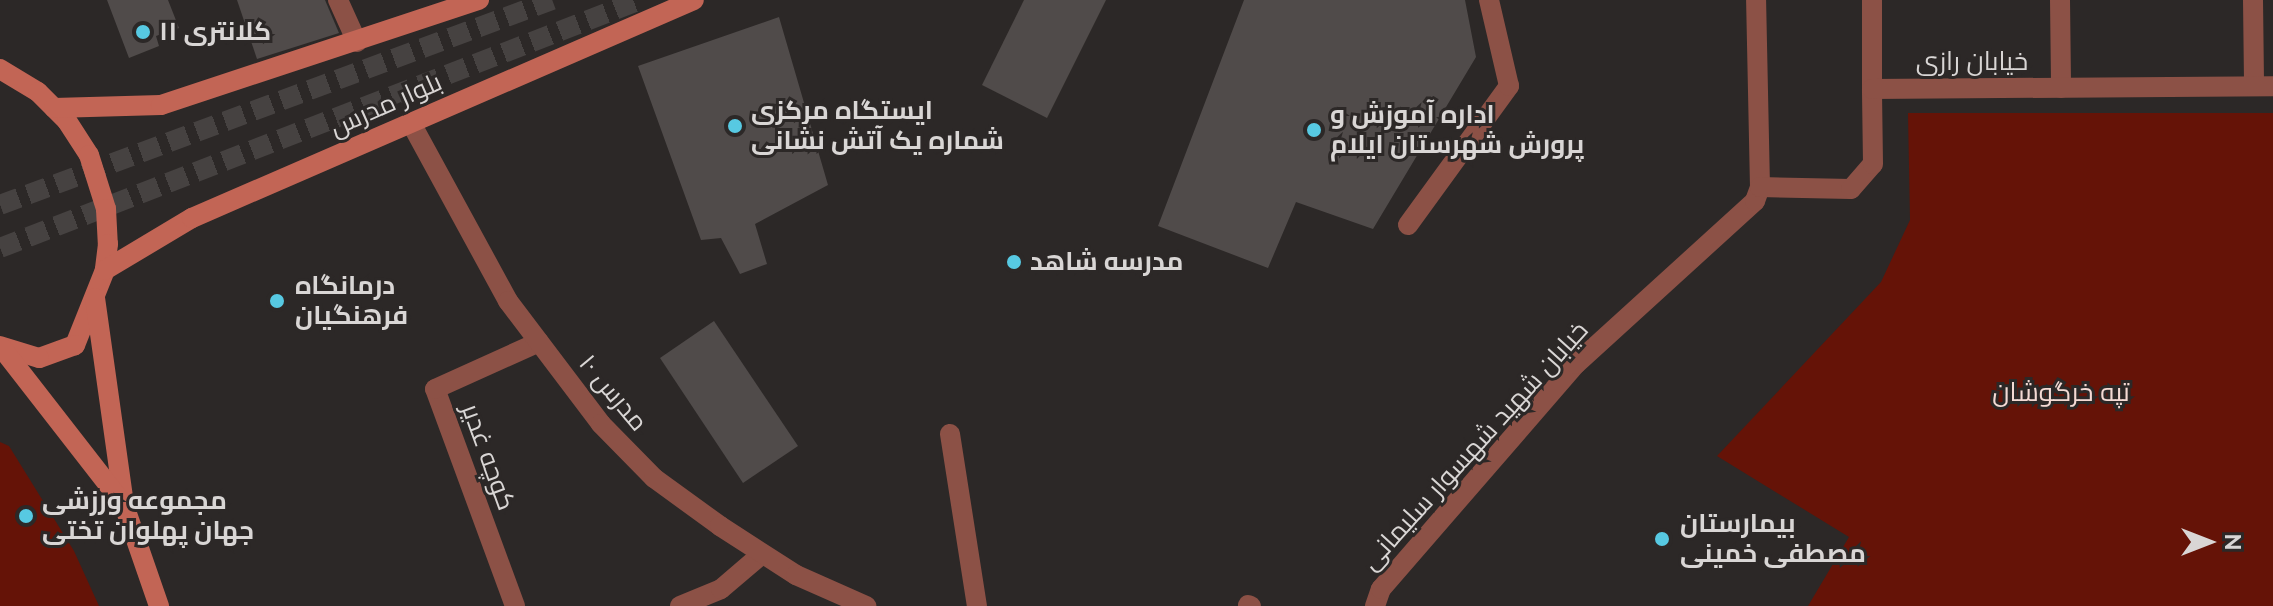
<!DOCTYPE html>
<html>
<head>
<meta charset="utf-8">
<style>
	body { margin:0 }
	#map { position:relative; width:2273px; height:606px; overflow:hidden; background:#2c2827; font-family:Raleway,Cairo,sans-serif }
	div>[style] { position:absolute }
	.green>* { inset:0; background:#651307 }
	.building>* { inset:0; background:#504b4a }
	.secondary-tunnel>* { height:20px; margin-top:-10px; transform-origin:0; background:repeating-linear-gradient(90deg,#464241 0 20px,transparent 0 30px) }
	.minor>* { height:20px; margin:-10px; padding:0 10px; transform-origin:10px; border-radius:10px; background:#8c5146 }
	.tertiary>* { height:20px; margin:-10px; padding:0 10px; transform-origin:10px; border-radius:10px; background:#8c5146 }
	.secondary>* { height:20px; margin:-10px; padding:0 10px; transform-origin:10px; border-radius:10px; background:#c26555 }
	.dots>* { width:22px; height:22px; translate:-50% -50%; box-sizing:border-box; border:4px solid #2c2827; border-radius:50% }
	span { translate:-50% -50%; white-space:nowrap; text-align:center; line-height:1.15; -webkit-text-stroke:6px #2c2827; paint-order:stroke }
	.poi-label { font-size:26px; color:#d9d6d5; font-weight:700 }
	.left { translate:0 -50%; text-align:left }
	.street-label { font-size:26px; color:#d9d6d5 }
	.park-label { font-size:26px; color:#f4dad4 }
	.north { position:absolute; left:2169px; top:502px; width:80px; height:80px; -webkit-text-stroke:6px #2c2827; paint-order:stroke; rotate:90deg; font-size:22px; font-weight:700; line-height:32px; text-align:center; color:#d9d6d5 }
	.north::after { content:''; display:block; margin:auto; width:28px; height:36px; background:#d9d6d5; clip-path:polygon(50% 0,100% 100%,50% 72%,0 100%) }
</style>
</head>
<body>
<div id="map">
	<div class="green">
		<div style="clip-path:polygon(1908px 113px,2273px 113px,2273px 606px,1808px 606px,1849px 537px,1717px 456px,1881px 282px,1910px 220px)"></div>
		<div style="clip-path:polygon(0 442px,9px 446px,74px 551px,99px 606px,0 606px)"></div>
	</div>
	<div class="building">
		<div style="clip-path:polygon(107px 0,168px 0,179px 28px,156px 36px,159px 46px,129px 58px)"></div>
		<div style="clip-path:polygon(237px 0,325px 0,339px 33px,257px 59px)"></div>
		<div style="clip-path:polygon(1024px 0,1106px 0,1047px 118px,982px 85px)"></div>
		<div style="clip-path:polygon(1244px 0,1465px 0,1476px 57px,1373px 229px,1296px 202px,1268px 268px,1158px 226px)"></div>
		<div style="clip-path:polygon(779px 17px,828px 185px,755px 224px,767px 264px,740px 274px,721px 238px,701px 240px,638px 66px)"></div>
		<div style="clip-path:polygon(714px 321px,798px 446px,743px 483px,660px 358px)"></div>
	</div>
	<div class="secondary-tunnel">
		<div style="left:0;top:205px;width:589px;rotate:-20.37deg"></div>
		<div style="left:0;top:248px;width:686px;rotate:-21.18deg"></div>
	</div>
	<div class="minor">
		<div style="left:338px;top:0;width:46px;rotate:65.7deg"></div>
		<div style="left:2060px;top:0;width:88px;rotate:89.3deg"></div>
		<div style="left:2253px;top:0;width:86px;rotate:89.3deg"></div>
		<div style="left:1872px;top:89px;width:89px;rotate:-90deg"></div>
		<div style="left:1408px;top:225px;width:172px;rotate:-54deg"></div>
		<div style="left:1509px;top:86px;width:88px;rotate:-103.1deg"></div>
		<div style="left:950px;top:434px;width:174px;rotate:81.1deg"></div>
		<div style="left:1248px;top:605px;width:3px;rotate:18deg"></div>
		<div style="left:515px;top:606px;width:231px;rotate:-110.2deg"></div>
		<div style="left:435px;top:389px;width:114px;rotate:-24.3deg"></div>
		<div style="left:680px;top:606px;width:44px;rotate:-22.5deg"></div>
		<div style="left:721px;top:589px;width:54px;rotate:-40.5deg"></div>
		<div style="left:1375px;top:606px;width:18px;rotate:-71deg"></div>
		<div style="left:1381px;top:589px;width:298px;rotate:-49.1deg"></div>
		<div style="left:1576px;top:364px;width:242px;rotate:-42.3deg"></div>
		<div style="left:1755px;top:201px;width:15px;rotate:-70deg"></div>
		<div style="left:1760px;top:187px;width:187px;rotate:-91.2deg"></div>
	</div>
	<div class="tertiary">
		<div style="left:411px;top:123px;width:203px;rotate:61.4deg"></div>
		<div style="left:508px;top:301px;width:154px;rotate:52.9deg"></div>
		<div style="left:601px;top:424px;width:76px;rotate:45.5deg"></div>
		<div style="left:654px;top:478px;width:82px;rotate:36deg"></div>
		<div style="left:720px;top:526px;width:90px;rotate:32.8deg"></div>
		<div style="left:796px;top:575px;width:77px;rotate:23.9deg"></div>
		<div style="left:1760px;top:187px;width:91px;rotate:1.3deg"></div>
		<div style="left:1851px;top:189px;width:33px;rotate:-49deg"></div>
		<div style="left:1873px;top:164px;width:75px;rotate:-90.8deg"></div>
		<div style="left:1872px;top:89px;width:401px;rotate:-0.4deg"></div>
	</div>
	<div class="secondary">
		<div style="left:0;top:69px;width:44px;rotate:31.2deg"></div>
		<div style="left:38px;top:92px;width:41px;rotate:45deg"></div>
		<div style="left:67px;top:121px;width:40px;rotate:57.1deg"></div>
		<div style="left:89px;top:155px;width:57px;rotate:72.5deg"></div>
		<div style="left:106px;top:209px;width:35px;rotate:87deg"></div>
		<div style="left:108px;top:244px;width:26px;rotate:97deg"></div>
		<div style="left:105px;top:270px;width:81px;rotate:111.8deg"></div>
		<div style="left:75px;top:345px;width:38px;rotate:160deg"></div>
		<div style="left:39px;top:358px;width:41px;rotate:-162.9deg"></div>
		<div style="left:54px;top:108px;width:107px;rotate:-1.6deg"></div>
		<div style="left:161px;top:105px;width:335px;rotate:-18.3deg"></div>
		<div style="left:105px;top:270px;width:101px;rotate:-30.9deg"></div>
		<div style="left:192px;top:218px;width:547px;rotate:-23.47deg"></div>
		<div style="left:95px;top:298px;width:209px;rotate:82deg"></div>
		<div style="left:124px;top:505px;width:107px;rotate:70.9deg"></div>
		<div style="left:1px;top:347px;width:200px;rotate:52.1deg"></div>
	</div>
	<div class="dots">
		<div style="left:143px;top:32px;background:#57c9e2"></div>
		<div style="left:735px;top:126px;background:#57c9e2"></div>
		<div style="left:1314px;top:130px;background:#57c9e2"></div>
		<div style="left:1014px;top:262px;background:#57c9e2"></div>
		<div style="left:277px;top:301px;background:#57c9e2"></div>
		<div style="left:26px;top:516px;background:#57c9e2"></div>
		<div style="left:1662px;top:539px;background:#57c9e2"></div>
	</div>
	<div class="poi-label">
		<span class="left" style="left:159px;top:32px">کلانتری ۱۱</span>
		<span class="left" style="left:751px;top:126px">ایستگاه مرکزی<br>شماره یک آتش نشانی</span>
		<span class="left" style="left:1330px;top:130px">اداره آموزش و<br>پرورش شهرستان ایلام</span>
		<span class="left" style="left:1030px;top:262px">مدرسه شاهد</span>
		<span class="left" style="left:295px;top:301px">درمانگاه<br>فرهنگیان</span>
		<span class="left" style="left:42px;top:516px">مجموعه ورزشی<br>جهان پهلوان تختی</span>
		<span class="left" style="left:1680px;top:539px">بیمارستان<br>مصطفی خمینی</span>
	</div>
	<div class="street-label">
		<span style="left:1972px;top:62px">خیابان رازی</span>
		<span style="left:386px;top:105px;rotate:-24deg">بلوار مدرس</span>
		<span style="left:613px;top:393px;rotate:50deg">مدرس ۱۰</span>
		<span style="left:1475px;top:446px;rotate:-48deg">خیابان شهید شهسوار سلیمانی</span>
		<span style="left:488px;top:457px;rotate:70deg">کوچه غدیر</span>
	</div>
	<div class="park-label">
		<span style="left:2061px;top:393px">تپه خرگوشان</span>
	</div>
	<div class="north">N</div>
</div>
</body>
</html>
